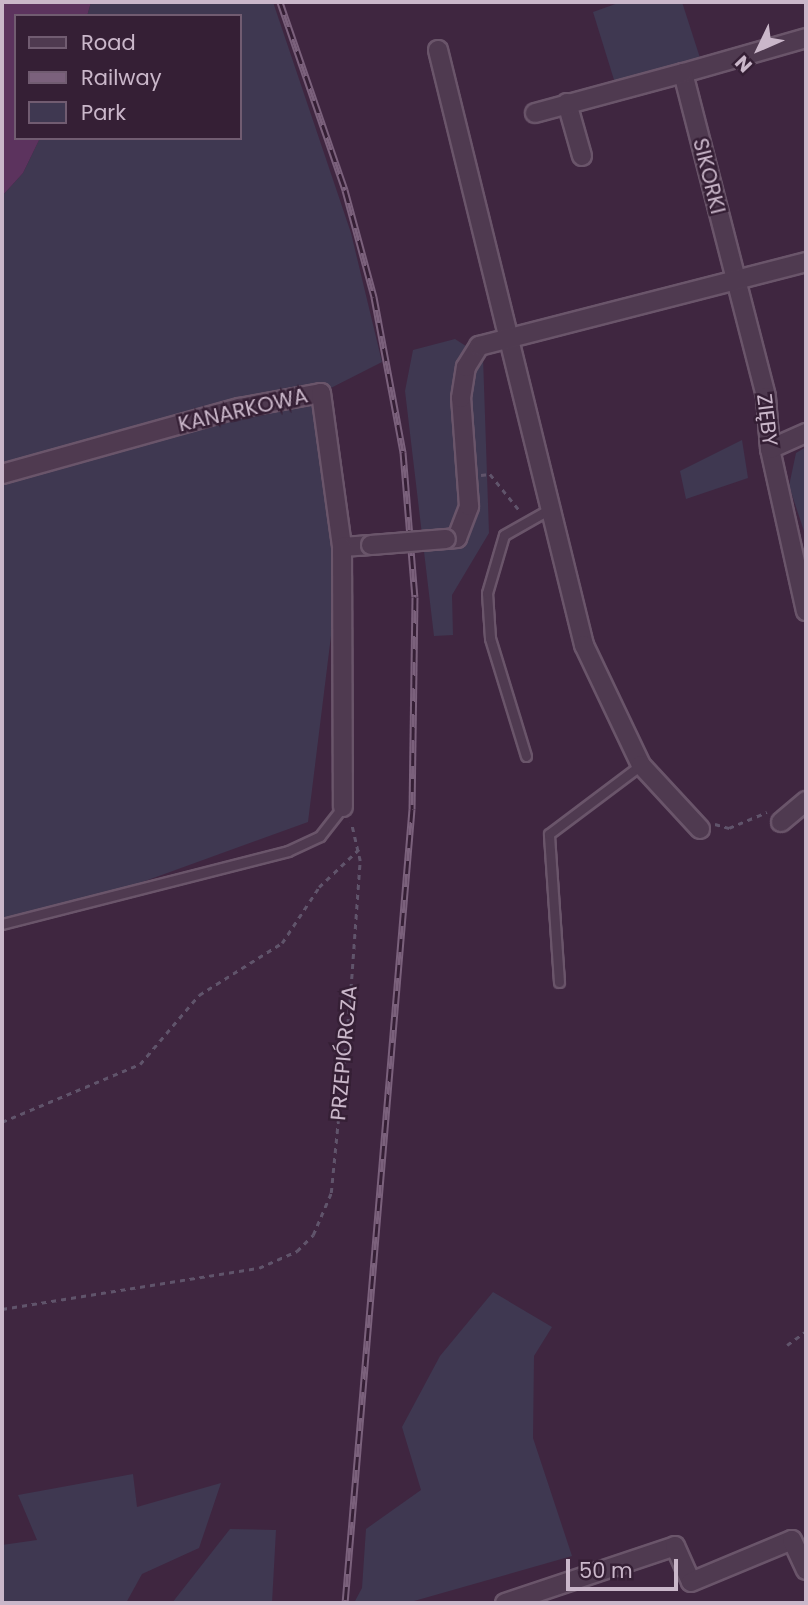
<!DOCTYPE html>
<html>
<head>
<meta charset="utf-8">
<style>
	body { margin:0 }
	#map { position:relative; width:808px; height:1605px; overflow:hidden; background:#3f2640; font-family:Poppins,sans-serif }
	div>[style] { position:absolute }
	.green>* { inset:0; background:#3f3851 }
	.water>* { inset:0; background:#5c335e }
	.path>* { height:2.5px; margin-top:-1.25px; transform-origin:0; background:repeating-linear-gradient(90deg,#60546b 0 5px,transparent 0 10px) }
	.roads { filter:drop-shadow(2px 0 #6a556a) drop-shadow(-2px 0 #6a556a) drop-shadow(0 2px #6a556a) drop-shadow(0 -2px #6a556a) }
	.lane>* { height:9px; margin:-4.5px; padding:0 4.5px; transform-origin:4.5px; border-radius:4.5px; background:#4f3a50 }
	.street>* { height:18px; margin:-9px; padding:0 9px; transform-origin:9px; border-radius:9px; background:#4f3a50 }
	.rail>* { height:7px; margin-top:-3.5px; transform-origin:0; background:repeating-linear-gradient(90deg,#351f35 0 13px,#7b617c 0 26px); box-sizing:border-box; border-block:2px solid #7b617c }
	.bridges { filter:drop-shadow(2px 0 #6a556a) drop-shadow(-2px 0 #6a556a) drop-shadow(0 2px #6a556a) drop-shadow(0 -2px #6a556a) }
	.street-bridge>* { height:18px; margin:-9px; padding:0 9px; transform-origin:9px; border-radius:9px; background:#4f3a50 }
	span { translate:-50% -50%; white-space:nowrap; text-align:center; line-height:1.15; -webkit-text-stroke:5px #351f35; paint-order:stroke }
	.street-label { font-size:21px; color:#cab7ca }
	.frame { position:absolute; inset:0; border:4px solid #cab7ca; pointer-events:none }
	.legend { position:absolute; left:14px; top:14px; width:228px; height:126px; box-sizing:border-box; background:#351f35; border:2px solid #715c71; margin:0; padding:9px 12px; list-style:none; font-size:21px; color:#cab7ca }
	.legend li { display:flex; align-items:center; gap:14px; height:35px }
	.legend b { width:35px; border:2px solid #715c71 }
	.north { position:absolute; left:724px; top:14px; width:70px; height:70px; -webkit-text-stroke:5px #351f35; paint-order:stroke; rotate:226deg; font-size:19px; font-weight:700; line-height:28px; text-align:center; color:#cab7ca }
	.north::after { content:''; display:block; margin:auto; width:24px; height:32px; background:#cab7ca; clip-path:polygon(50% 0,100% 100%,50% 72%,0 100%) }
	.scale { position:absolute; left:566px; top:1559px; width:112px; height:32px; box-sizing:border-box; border:4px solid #cab7ca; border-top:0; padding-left:9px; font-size:21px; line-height:24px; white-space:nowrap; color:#cab7ca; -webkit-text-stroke:5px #351f35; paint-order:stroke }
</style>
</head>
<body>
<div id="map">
	<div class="green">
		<div style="clip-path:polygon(91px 2px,273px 2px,351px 233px,382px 362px,321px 393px,342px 547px,308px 822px,57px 913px,2px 924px,2px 196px,23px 173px,40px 138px,240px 138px,240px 16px,87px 16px)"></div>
		<div style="clip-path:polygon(621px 2px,682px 2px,701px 61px,615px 83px,593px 12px)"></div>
		<div style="clip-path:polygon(455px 339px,483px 357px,489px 533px,452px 595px,453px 635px,434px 636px,405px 391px,413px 350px)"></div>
		<div style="clip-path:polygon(742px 440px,748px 478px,686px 499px,680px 471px)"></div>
		<div style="clip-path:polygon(806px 447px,806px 537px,789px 486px,796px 453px)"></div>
		<div style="clip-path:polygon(493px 1292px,552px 1327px,534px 1356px,533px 1438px,572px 1556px,407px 1603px,354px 1603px,362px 1588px,366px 1529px,421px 1490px,402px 1427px,440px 1356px)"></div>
		<div style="clip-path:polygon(133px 1474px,137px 1507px,221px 1483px,199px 1548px,142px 1574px,126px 1603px,2px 1603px,2px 1545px,37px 1540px,18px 1495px)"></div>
		<div style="clip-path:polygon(230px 1529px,276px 1530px,272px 1603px,172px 1603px)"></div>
	</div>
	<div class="water">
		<div style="clip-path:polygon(2px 2px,91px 2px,87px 16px,16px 16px,16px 138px,40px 138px,23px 173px,2px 196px)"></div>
	</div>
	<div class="path">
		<div style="left:481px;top:475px;width:9px;rotate:-6deg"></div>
		<div style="left:490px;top:474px;width:48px;rotate:51deg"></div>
		<div style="left:715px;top:824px;width:15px;rotate:16deg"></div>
		<div style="left:729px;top:828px;width:41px;rotate:-22.8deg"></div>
		<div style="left:2px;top:1122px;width:150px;rotate:-22.8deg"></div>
		<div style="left:140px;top:1064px;width:91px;rotate:-49.5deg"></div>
		<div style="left:199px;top:995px;width:98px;rotate:-32.1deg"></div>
		<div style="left:282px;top:943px;width:67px;rotate:-56.5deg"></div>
		<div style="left:319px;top:887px;width:55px;rotate:-43.5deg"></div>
		<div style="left:2px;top:1309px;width:260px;rotate:-9.1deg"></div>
		<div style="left:259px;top:1268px;width:42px;rotate:-24.1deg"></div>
		<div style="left:297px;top:1251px;width:23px;rotate:-45deg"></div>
		<div style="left:313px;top:1235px;width:46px;rotate:-66.8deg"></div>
		<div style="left:331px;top:1193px;width:195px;rotate:-84.4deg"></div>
		<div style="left:350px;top:999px;width:138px;rotate:-85.9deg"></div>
		<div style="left:360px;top:861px;width:40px;rotate:-103deg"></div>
		<div style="left:787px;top:1345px;width:24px;rotate:-36deg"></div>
	</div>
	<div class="roads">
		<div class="lane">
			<div style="left:526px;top:756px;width:123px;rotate:-107deg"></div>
			<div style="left:490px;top:638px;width:45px;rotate:-93.8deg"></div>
			<div style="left:487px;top:593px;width:60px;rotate:-73.7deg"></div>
			<div style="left:504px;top:535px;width:53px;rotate:-29.5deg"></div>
			<div style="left:2px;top:924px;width:295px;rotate:-14.3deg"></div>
			<div style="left:288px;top:851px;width:35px;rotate:-25deg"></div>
			<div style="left:320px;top:836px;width:37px;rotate:-52deg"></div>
			<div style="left:559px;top:982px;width:148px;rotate:-93.9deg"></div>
			<div style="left:549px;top:834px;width:115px;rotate:-36.9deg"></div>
		</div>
		<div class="street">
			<div style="left:806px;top:38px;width:128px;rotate:164.1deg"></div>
			<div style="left:683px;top:73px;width:334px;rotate:75.6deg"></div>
			<div style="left:766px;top:397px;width:52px;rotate:85.6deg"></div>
			<div style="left:770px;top:449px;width:166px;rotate:77.5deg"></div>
			<div style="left:438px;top:50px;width:613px;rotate:76.21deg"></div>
			<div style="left:584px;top:645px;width:133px;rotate:64.6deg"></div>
			<div style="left:641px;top:765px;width:87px;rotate:47.3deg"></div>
			<div style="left:567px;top:103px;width:55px;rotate:74.2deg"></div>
			<div style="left:535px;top:113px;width:153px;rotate:-15.1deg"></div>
			<div style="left:770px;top:449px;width:39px;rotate:-24deg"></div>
			<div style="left:2px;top:474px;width:246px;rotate:-15.6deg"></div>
			<div style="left:239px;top:408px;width:83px;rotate:-10.4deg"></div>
			<div style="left:321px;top:393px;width:155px;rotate:82.2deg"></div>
			<div style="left:342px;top:547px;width:29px;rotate:-4deg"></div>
			<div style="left:446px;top:539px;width:11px;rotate:-5deg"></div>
			<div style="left:457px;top:538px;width:34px;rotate:-69deg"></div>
			<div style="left:469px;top:506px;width:108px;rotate:-94.2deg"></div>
			<div style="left:461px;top:398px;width:31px;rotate:-81deg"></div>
			<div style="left:466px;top:367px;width:25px;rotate:-58deg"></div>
			<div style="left:479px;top:346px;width:338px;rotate:-14.4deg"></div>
			<div style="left:342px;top:547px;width:260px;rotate:89.8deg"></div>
			<div style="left:781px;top:822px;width:33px;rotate:-40deg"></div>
			<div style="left:505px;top:1603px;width:179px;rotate:-18.5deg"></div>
			<div style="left:675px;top:1546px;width:39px;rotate:66deg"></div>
			<div style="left:691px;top:1582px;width:109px;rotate:-22.6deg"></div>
			<div style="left:792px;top:1540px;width:33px;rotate:65deg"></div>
		</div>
	</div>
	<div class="rail">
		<div style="left:280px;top:2px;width:199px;rotate:70.9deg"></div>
		<div style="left:345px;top:190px;width:111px;rotate:74.8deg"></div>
		<div style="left:374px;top:297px;width:158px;rotate:79.4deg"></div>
		<div style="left:403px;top:452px;width:145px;rotate:85.3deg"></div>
		<div style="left:415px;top:597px;width:212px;rotate:90.8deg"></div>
		<div style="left:412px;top:809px;width:797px;rotate:94.82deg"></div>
	</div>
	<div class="bridges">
		<div class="street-bridge">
			<div style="left:371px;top:545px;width:75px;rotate:-4.6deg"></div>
		</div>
	</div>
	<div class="street-label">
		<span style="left:709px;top:176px;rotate:76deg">SIKORKI</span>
		<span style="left:243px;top:410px;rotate:-13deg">KANARKOWA</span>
		<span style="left:767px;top:420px;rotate:83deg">ZIĘBY</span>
		<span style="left:344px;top:1053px;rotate:-85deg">PRZEPIÓRCZA</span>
	</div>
	<div class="frame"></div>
	<ul class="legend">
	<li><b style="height:9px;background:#4f3a50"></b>Road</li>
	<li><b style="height:9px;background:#7b617c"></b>Railway</li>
	<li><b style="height:19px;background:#3f3851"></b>Park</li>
	</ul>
	<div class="north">N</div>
	<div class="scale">50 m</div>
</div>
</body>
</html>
